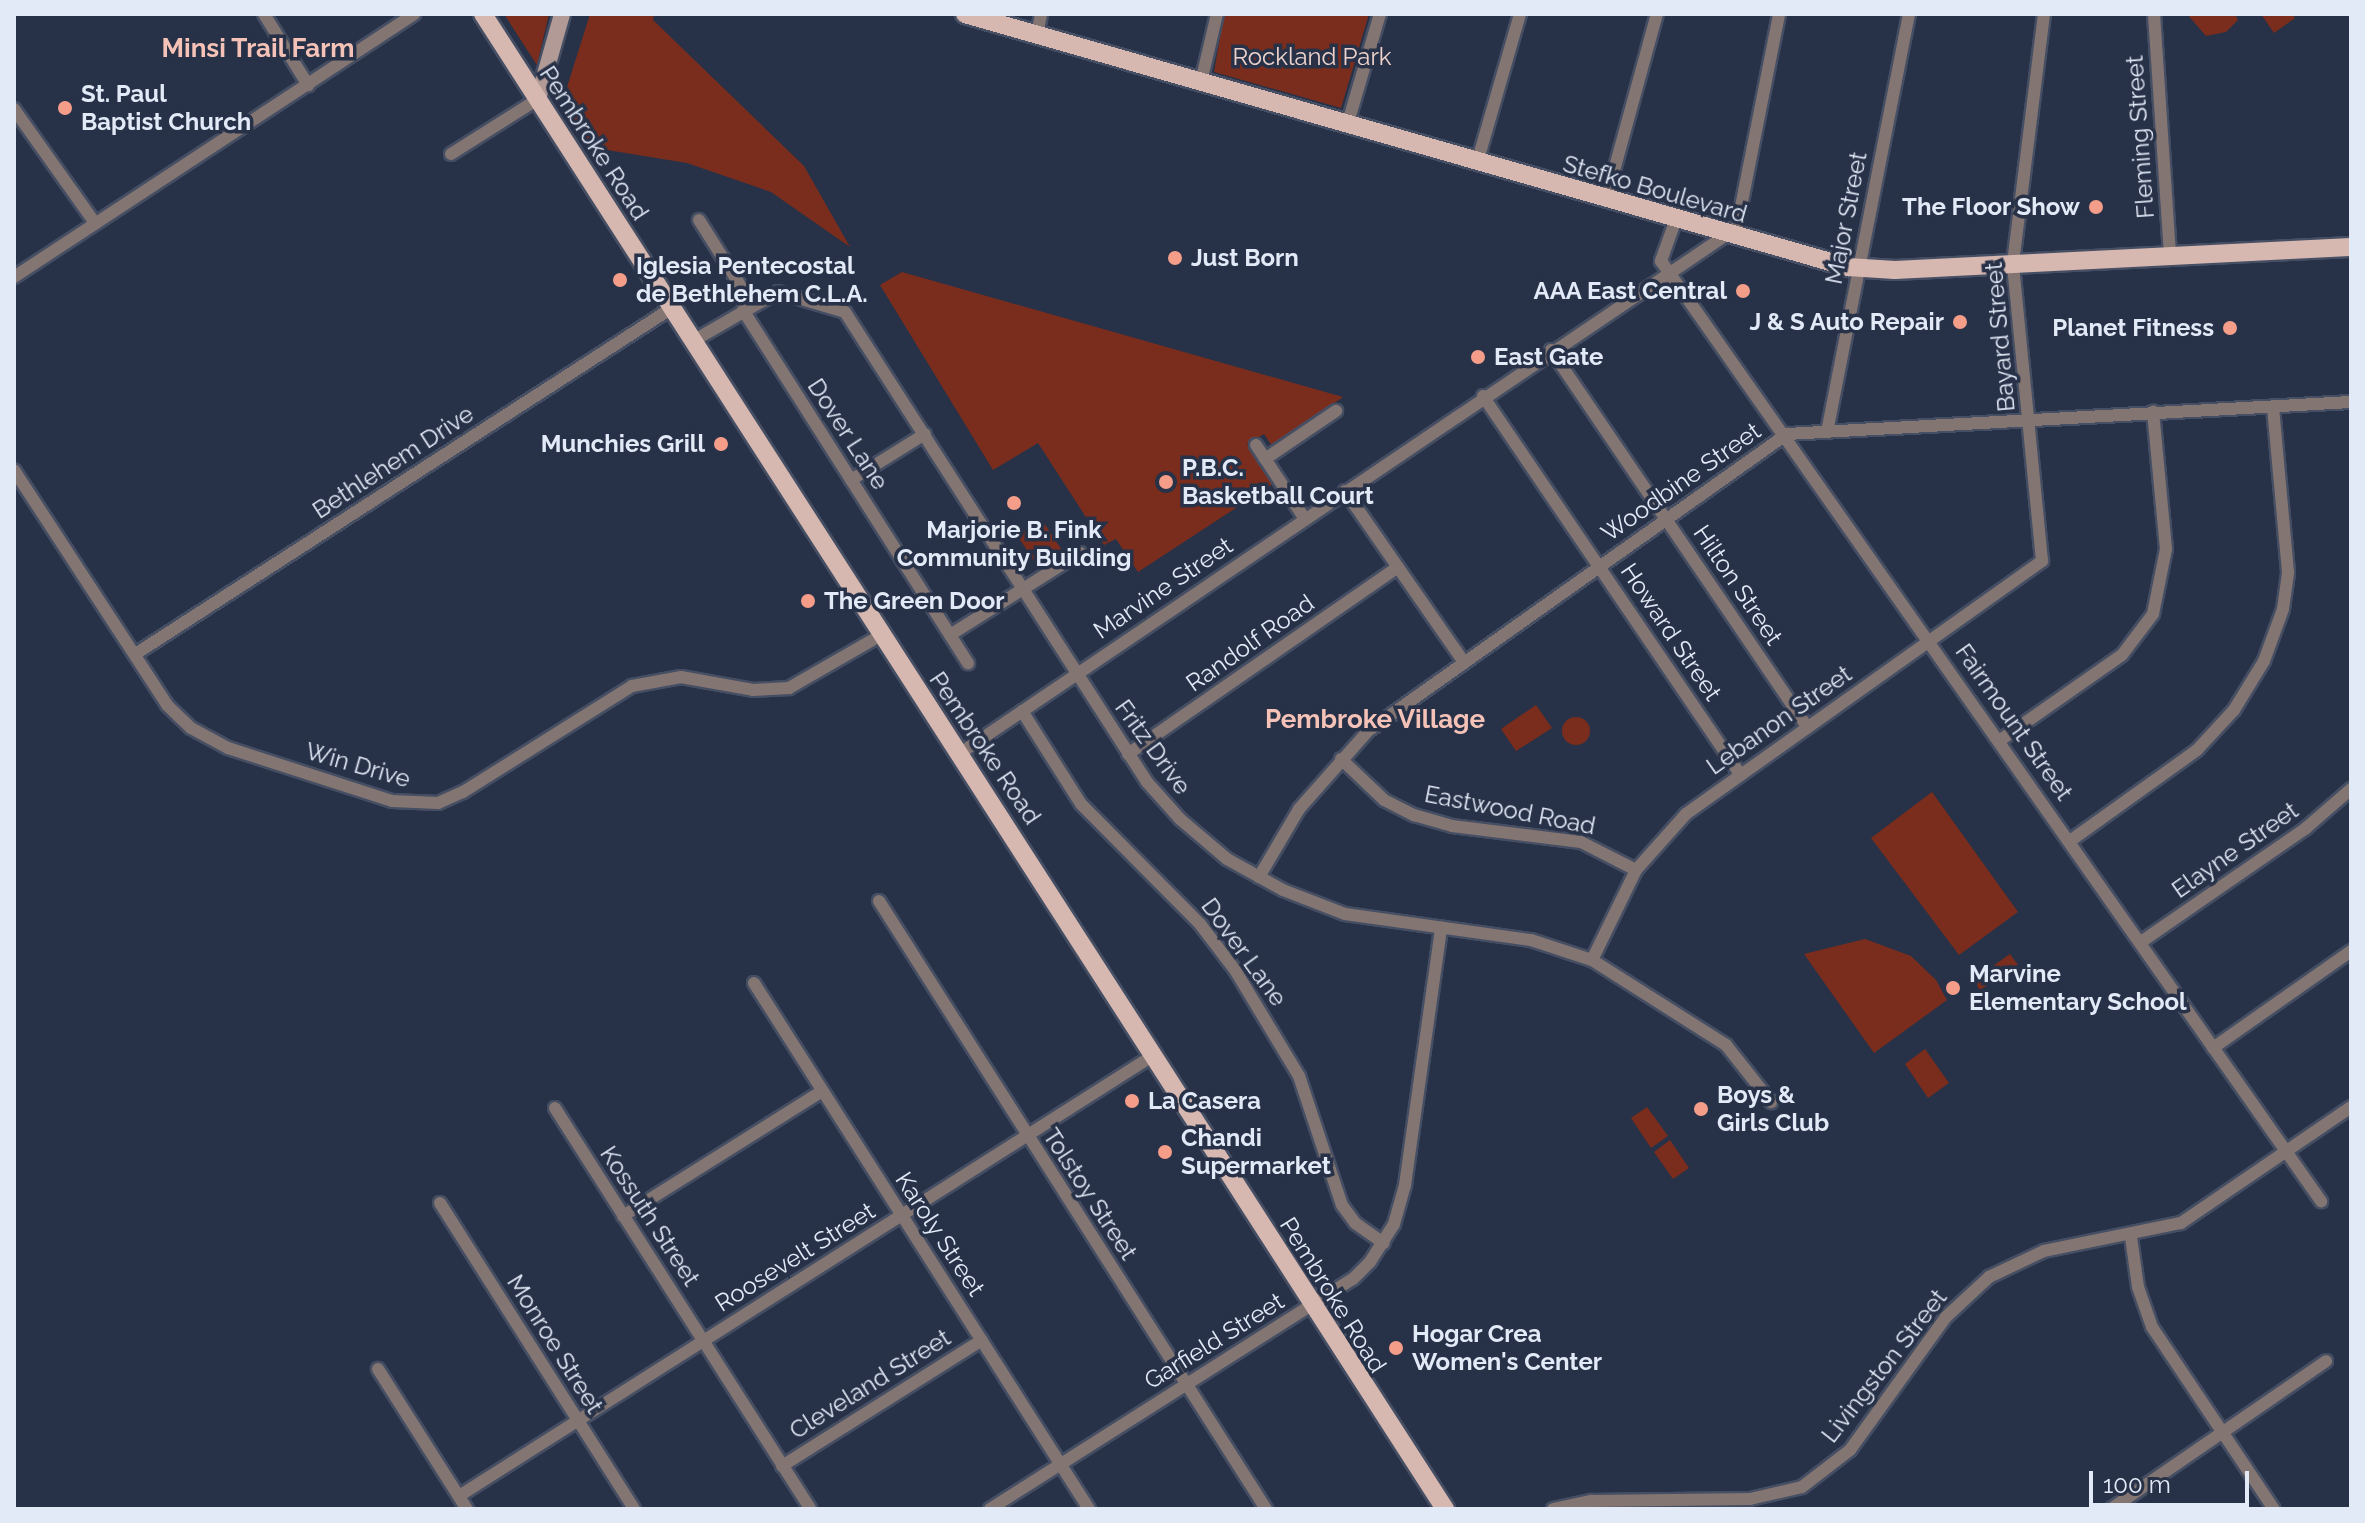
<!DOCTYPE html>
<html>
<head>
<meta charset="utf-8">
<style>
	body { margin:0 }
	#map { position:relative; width:2365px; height:1523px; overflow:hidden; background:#273147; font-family:Raleway,sans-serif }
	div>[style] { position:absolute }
	.green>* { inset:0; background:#7b2d1d }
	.round { border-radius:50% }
	.roads { filter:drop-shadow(2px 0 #454e63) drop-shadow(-2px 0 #454e63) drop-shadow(0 2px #454e63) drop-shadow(0 -2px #454e63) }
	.street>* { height:12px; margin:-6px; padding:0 6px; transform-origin:6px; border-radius:6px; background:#837572 }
	.secondary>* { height:16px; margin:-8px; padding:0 8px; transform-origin:8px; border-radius:8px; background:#b29b96 }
	.primary>* { height:18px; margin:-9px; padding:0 9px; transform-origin:9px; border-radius:9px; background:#d6b8b1 }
	.dots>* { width:22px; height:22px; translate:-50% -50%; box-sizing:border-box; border:4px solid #273147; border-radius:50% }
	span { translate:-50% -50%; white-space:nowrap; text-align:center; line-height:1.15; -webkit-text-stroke:7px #273147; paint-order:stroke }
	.park-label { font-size:24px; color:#eed3cd }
	.poi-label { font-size:24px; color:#e2e9f7; font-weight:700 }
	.left { translate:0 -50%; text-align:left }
	.right { translate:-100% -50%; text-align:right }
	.street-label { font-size:24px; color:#e2e9f7 }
	.neighbourhood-label { font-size:26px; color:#f4c2b6; font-weight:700 }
	.frame { position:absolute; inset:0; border:16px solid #e2e9f7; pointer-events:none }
	.scale { position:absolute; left:2089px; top:1471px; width:160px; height:36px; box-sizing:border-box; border:4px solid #e2e9f7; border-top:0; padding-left:10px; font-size:24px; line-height:28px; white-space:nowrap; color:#e2e9f7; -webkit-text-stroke:6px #273147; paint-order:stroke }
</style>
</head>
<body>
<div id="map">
	<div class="green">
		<div style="clip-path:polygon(504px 14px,549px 14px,537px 65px)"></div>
		<div style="clip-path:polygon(590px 14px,654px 14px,653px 20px,804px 166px,850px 247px,771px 192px,687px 163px,589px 147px,562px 103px)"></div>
		<div style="clip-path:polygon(1224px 14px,1369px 14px,1341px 108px,1214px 72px)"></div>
		<div style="clip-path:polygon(2187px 14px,2235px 14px,2238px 20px,2226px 32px,2206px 36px)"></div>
		<div style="clip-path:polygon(2261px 14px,2292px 14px,2295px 18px,2274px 33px)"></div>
		<div style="clip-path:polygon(902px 272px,1343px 397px,1272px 446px,1264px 434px,1247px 444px,1274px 483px,1138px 572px,1116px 539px,1104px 545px,1038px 443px,993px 470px,880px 285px)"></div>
		<div style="clip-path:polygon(1042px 520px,1063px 552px,1038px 567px,1017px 535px)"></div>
		<div style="clip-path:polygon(1536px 705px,1552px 728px,1516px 751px,1501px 729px)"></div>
		<div class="round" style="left:1562px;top:717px;width:28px;height:28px"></div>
		<div style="clip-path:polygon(1932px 792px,2018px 912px,1959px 955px,1871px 838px)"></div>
		<div style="clip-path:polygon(1865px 939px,1911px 956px,1936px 980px,1947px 1000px,1874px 1053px,1804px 954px)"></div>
		<div style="clip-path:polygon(2010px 954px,2018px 965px,1980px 990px,1973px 980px)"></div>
		<div style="clip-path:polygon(1925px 1049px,1949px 1083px,1928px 1098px,1905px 1064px)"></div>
		<div style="clip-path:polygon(1647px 1107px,1668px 1136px,1651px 1148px,1631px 1118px)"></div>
		<div style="clip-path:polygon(1670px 1140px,1689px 1168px,1673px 1179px,1654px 1152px)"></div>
	</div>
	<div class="roads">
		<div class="street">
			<div style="left:264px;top:14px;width:84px;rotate:58.2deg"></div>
			<div style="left:2154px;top:14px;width:244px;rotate:86.2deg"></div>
			<div style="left:1037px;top:35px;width:21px;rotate:-79deg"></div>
			<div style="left:1201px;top:82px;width:70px;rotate:-76.8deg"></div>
			<div style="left:14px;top:109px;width:140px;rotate:54.6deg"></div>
			<div style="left:1347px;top:126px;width:117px;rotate:-73.6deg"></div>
			<div style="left:451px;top:154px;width:103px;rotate:-32.3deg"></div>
			<div style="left:1477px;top:163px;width:155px;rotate:-73.9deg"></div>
			<div style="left:1606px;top:200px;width:193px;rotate:-74.7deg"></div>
			<div style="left:1676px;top:219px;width:45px;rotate:109.7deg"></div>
			<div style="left:1661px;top:261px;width:1149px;rotate:54.93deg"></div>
			<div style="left:699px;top:220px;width:99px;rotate:57.8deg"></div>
			<div style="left:1735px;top:237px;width:227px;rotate:-78.8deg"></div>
			<div style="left:14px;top:277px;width:479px;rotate:-33.3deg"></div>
			<div style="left:743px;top:310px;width:419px;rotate:57.5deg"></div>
			<div style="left:693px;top:341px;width:98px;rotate:-30deg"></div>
			<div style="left:778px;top:292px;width:70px;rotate:16.6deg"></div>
			<div style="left:845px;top:312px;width:559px;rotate:57.28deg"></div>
			<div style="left:1147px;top:782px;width:50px;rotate:48.3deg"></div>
			<div style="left:1180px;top:819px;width:62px;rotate:40.4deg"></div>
			<div style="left:1227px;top:859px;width:64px;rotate:29deg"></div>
			<div style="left:1283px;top:890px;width:66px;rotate:21.2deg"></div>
			<div style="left:1345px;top:914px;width:188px;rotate:8deg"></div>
			<div style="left:1531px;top:940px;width:64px;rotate:18.2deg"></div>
			<div style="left:1592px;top:960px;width:159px;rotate:32.4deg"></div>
			<div style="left:1726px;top:1045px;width:73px;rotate:51.7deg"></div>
			<div style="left:1551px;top:350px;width:456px;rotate:55.8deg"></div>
			<div style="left:1483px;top:396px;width:457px;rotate:55.8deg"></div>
			<div style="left:1827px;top:432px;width:426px;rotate:-78.9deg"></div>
			<div style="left:1256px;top:445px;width:89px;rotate:56.5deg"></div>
			<div style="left:1265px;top:459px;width:86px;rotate:-34.1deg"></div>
			<div style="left:14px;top:470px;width:280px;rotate:56.9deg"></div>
			<div style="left:167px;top:705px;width:33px;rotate:44deg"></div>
			<div style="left:191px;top:728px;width:42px;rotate:28.4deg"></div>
			<div style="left:228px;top:748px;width:172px;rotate:17.9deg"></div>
			<div style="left:392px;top:801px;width:46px;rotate:2.5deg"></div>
			<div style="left:438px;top:803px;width:27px;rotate:-24deg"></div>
			<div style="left:463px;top:792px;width:199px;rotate:-32.1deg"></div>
			<div style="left:632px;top:686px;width:50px;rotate:-10.4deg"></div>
			<div style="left:681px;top:677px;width:73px;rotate:10.2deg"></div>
			<div style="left:753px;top:690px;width:36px;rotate:-3deg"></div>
			<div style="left:789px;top:688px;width:106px;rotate:-29.9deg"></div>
			<div style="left:851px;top:480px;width:87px;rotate:-31.9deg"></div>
			<div style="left:1345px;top:491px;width:207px;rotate:55.2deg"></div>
			<div style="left:950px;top:635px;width:154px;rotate:-32.2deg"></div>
			<div style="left:137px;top:653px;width:637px;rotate:-32.82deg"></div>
			<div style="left:1022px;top:711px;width:110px;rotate:57.6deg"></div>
			<div style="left:1081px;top:804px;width:169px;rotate:45.2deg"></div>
			<div style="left:1200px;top:924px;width:58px;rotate:52.7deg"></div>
			<div style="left:1235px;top:970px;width:124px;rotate:58.9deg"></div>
			<div style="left:1299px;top:1076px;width:136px;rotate:71.6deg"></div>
			<div style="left:1342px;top:1205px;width:22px;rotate:54deg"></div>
			<div style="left:1355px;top:1223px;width:35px;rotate:35deg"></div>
			<div style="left:1999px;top:741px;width:150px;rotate:-35deg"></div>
			<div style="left:2122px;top:655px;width:51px;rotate:-52.9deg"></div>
			<div style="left:2153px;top:614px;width:66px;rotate:-78.7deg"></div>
			<div style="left:2166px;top:549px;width:138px;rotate:-95.4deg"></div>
			<div style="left:959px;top:754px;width:926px;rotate:-34.08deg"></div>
			<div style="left:1128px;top:754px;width:328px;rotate:-34.7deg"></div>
			<div style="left:1341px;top:759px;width:59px;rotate:43.6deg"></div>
			<div style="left:1384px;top:800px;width:34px;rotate:27deg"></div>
			<div style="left:1414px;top:815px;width:40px;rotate:16deg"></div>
			<div style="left:1452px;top:826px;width:130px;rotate:7.1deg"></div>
			<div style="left:1581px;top:842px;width:62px;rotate:27deg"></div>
			<div style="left:2070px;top:841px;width:156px;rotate:-35.6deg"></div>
			<div style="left:2197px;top:750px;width:54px;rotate:-47.2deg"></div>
			<div style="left:2234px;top:710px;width:57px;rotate:-58.5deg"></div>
			<div style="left:2264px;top:661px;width:55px;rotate:-69.9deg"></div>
			<div style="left:2283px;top:609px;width:37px;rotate:-82deg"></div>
			<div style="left:2288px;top:572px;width:166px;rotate:-95.2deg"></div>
			<div style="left:1259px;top:877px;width:79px;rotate:-59.5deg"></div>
			<div style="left:1299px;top:809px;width:104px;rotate:-48.5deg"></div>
			<div style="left:1368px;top:731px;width:514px;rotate:-35.33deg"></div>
			<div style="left:1787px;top:434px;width:565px;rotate:-3.25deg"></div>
			<div style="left:879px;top:901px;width:721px;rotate:57.52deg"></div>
			<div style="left:2141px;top:942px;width:201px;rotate:-34.6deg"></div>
			<div style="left:2306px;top:828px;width:60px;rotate:-40.9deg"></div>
			<div style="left:1592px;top:960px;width:100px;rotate:-63.9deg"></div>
			<div style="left:1636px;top:870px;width:75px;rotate:-48.2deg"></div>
			<div style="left:1686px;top:814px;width:437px;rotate:-35.4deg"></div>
			<div style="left:2042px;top:561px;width:299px;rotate:-95.6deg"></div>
			<div style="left:2013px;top:263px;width:251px;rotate:-82.9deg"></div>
			<div style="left:754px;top:983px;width:624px;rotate:57.51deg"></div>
			<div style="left:2213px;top:1048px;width:169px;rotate:-35.1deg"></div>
			<div style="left:555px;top:1108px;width:475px;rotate:57.5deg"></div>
			<div style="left:440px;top:1203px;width:362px;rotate:57.6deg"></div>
			<div style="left:623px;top:1216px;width:235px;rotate:-32.1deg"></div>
			<div style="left:2131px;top:1237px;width:50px;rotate:82deg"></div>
			<div style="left:2138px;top:1287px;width:42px;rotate:70.7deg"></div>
			<div style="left:2152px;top:1327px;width:219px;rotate:56.2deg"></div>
			<div style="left:378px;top:1369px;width:166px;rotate:57.6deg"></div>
			<div style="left:782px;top:1466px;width:236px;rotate:-32.2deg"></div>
			<div style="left:459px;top:1496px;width:823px;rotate:-32.4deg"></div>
			<div style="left:990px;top:1509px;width:430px;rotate:-32.4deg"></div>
			<div style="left:1353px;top:1279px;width:24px;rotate:-45deg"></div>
			<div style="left:1370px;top:1262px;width:45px;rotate:-57.7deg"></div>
			<div style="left:1394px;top:1224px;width:41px;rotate:-74.2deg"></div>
			<div style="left:1405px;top:1185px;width:260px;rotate:-82deg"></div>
			<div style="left:1553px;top:1509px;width:40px;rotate:-12deg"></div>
			<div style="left:1592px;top:1501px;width:158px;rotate:-0.7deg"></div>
			<div style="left:1750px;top:1499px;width:53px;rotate:-13deg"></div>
			<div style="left:1802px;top:1487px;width:61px;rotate:-37.6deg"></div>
			<div style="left:1850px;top:1450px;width:164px;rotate:-54.2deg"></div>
			<div style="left:1946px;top:1317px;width:59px;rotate:-42.9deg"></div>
			<div style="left:1989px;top:1277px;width:61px;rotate:-25.3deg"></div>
			<div style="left:2044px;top:1251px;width:140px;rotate:-11.6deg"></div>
			<div style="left:2181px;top:1223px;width:206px;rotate:-34.3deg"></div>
			<div style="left:2111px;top:1509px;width:261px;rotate:-34.5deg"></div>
		</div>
		<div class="secondary">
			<div style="left:538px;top:99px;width:88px;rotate:-74.2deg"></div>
		</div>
		<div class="primary">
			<div style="left:483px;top:14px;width:1778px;rotate:57.24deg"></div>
			<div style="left:965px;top:14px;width:919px;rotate:15.99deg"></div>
			<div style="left:1848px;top:267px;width:47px;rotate:3.7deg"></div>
			<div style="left:1895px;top:270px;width:457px;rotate:-2.9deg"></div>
		</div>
	</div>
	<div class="dots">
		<div style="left:65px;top:108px;background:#f49e8a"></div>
		<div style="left:2096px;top:207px;background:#f49e8a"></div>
		<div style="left:1175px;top:258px;background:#f49e8a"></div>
		<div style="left:620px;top:280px;background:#f49e8a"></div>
		<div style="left:1743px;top:291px;background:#f49e8a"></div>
		<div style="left:1960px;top:322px;background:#f49e8a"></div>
		<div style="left:2230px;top:328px;background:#f49e8a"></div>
		<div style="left:1478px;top:357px;background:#f49e8a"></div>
		<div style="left:721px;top:444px;background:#f49e8a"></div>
		<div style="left:1166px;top:482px;background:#f49e8a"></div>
		<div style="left:1014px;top:503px;background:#f49e8a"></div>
		<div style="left:808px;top:601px;background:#f49e8a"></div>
		<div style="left:1953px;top:988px;background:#f49e8a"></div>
		<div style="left:1132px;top:1101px;background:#f49e8a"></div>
		<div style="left:1701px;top:1109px;background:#f49e8a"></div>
		<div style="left:1165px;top:1152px;background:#f49e8a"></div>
		<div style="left:1396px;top:1348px;background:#f49e8a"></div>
	</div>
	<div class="park-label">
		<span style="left:1312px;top:57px">Rockland Park</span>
	</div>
	<div class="poi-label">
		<span class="left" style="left:81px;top:108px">St. Paul<br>Baptist Church</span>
		<span class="right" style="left:2080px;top:207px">The Floor Show</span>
		<span class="left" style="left:1191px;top:258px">Just Born</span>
		<span class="left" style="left:636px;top:280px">Iglesia Pentecostal<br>de Bethlehem C.L.A.</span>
		<span class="right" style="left:1727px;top:291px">AAA East Central</span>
		<span class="right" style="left:1944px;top:322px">J &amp; S Auto Repair</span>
		<span class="right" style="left:2214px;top:328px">Planet Fitness</span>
		<span class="left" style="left:1494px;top:357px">East Gate</span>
		<span class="right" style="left:705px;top:444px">Munchies Grill</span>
		<span class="left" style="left:1182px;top:482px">P.B.C.<br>Basketball Court</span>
		<span style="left:1014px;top:544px">Marjorie B. Fink<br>Community Building</span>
		<span class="left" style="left:824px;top:601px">The Green Door</span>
		<span class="left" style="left:1969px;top:988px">Marvine<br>Elementary School</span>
		<span class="left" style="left:1717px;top:1109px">Boys &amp;<br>Girls Club</span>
		<span class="left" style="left:1148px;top:1101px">La Casera</span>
		<span class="left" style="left:1181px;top:1152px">Chandi<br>Supermarket</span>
		<span class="left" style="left:1412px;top:1348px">Hogar Crea<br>Women's Center</span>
	</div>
	<div class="street-label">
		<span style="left:2140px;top:137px;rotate:-94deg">Fleming Street</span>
		<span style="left:594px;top:143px;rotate:57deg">Pembroke Road</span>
		<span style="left:1655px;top:189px;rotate:16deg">Stefko Boulevard</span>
		<span style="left:1846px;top:218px;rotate:-79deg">Major Street</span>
		<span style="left:2000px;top:337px;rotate:-95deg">Bayard Street</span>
		<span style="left:848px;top:434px;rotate:57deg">Dover Lane</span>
		<span style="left:393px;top:462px;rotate:-33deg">Bethlehem Drive</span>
		<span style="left:1681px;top:482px;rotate:-35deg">Woodbine Street</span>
		<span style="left:1738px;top:585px;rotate:56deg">Hilton Street</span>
		<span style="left:1163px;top:588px;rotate:-34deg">Marvine Street</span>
		<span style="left:1671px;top:632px;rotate:56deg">Howard Street</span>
		<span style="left:1250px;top:643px;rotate:-35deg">Randolf Road</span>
		<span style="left:1779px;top:720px;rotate:-35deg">Lebanon Street</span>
		<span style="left:2014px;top:722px;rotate:55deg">Fairmount Street</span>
		<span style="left:1153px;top:747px;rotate:54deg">Fritz Drive</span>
		<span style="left:985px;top:748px;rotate:56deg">Pembroke Road</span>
		<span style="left:358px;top:765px;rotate:16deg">Win Drive</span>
		<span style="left:1510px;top:810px;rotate:11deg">Eastwood Road</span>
		<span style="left:2235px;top:850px;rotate:-35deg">Elayne Street</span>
		<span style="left:1244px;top:952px;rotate:54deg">Dover Lane</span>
		<span style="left:1090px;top:1194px;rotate:57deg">Tolstoy Street</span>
		<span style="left:650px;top:1216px;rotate:57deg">Kossuth Street</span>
		<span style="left:940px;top:1234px;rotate:57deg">Karoly Street</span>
		<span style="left:795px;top:1257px;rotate:-32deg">Roosevelt Street</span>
		<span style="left:1333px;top:1295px;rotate:58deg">Pembroke Road</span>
		<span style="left:1214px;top:1341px;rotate:-32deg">Garfield Street</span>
		<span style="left:555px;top:1344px;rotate:58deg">Monroe Street</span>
		<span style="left:1884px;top:1366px;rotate:-52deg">Livingston Street</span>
		<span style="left:870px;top:1384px;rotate:-32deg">Cleveland Street</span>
	</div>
	<div class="neighbourhood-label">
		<span style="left:258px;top:49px">Minsi Trail Farm</span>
		<span style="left:1375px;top:720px">Pembroke Village</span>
	</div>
	<div class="frame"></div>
	<div class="scale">100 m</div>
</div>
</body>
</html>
